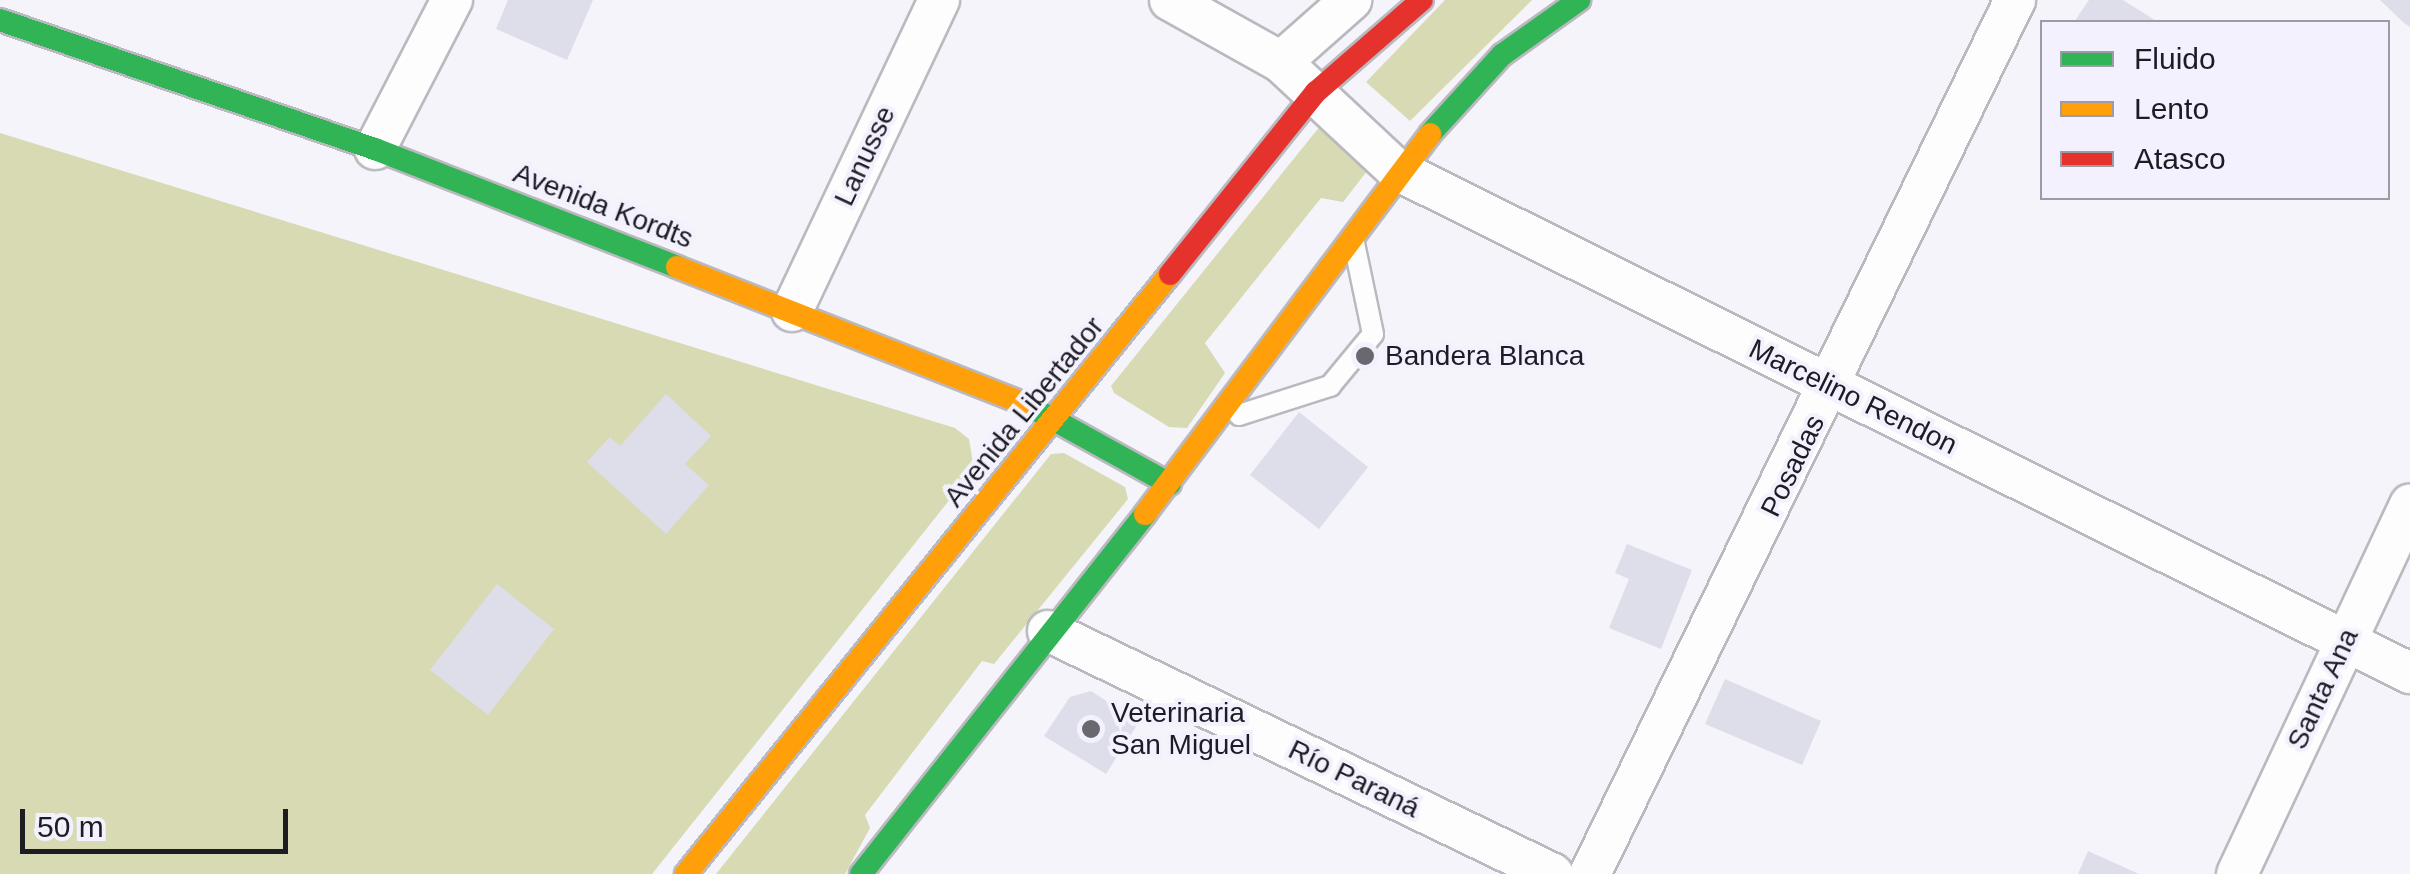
<!DOCTYPE html>
<html>
<head>
<meta charset="utf-8">
<style>
	body { margin:0 }
	#map { position:relative; width:2410px; height:874px; overflow:hidden; background:#f4f4fa; font-family:Helvetica,sans-serif }
	div>[style] { position:absolute }
	.green>* { inset:0; background:#d8dab3 }
	.building>* { inset:0; background:#deddea }
	.roads { filter:drop-shadow(2px 0 #bab9bf) drop-shadow(-2px 0 #bab9bf) drop-shadow(0 2px #bab9bf) drop-shadow(0 -2px #bab9bf) }
	.lane>* { height:20px; margin:-10px; padding:0 10px; transform-origin:10px; border-radius:10px; background:#fdfdfe }
	.street>* { height:40px; margin:-20px; padding:0 20px; transform-origin:20px; border-radius:20px; background:#fdfdfe }
	.fast>* { height:22px; margin:-11px; padding:0 11px; transform-origin:11px; border-radius:11px; background:#30b455 }
	.slow>* { height:22px; margin:-11px; padding:0 11px; transform-origin:11px; border-radius:11px; background:#ff9f0a }
	.jam>* { height:22px; margin:-11px; padding:0 11px; transform-origin:11px; border-radius:11px; background:#e5322d }
	.dots>* { width:28px; height:28px; translate:-50% -50%; box-sizing:border-box; border:5px solid #f2f1fd; border-radius:50% }
	span { translate:-50% -50%; white-space:nowrap; text-align:center; line-height:1.15; -webkit-text-stroke:8px #f2f1fd; paint-order:stroke }
	.street-label { font-size:28px; color:#1d1c23 }
	.poi-label { font-size:28px; color:#1d1c23 }
	.left { translate:0 -50%; text-align:left }
	.legend { position:absolute; left:2040px; top:20px; width:350px; height:180px; box-sizing:border-box; background:#f2f1fd; border:2px solid #9d9ca6; margin:0; padding:12px 18px; list-style:none; font-size:30px; color:#1d1c23 }
	.legend li { display:flex; align-items:center; gap:20px; height:50px }
	.legend b { width:50px; border:2px solid #9d9ca6 }
	.scale { position:absolute; left:20px; top:809px; width:268px; height:45px; box-sizing:border-box; border:5px solid #1d1c23; border-top:0; padding-left:12px; font-size:30px; line-height:35px; white-space:nowrap; color:#1d1c23; -webkit-text-stroke:8px #f2f1fd; paint-order:stroke }
</style>
</head>
<body>
<div id="map">
	<div class="green">
		<div style="clip-path:polygon(1445px 0,1532px 0,1410px 121px,1366px 82px)"></div>
		<div style="clip-path:polygon(1325px 120px,1378px 157px,1343px 202px,1321px 198px,1205px 343px,1225px 373px,1187px 428px,1169px 427px,1114px 393px,1111px 386px)"></div>
		<div style="clip-path:polygon(0 133px,955px 428px,969px 439px,974px 469px,652px 874px,0 874px)"></div>
		<div style="clip-path:polygon(1064px 453px,1125px 487px,1128px 499px,994px 664px,982px 661px,865px 815px,870px 828px,845px 874px,716px 874px,1051px 454px)"></div>
	</div>
	<div class="building">
		<div style="clip-path:polygon(508px 0,593px 0,567px 60px,496px 29px)"></div>
		<div style="clip-path:polygon(2089px 0,2123px 0,2158px 22px,2074px 22px)"></div>
		<div style="clip-path:polygon(2380px 0,2410px 0,2410px 27px,2404px 23px)"></div>
		<div style="clip-path:polygon(666px 394px,711px 436px,685px 464px,709px 485px,666px 534px,587px 462px,610px 437px,620px 446px)"></div>
		<div style="clip-path:polygon(1299px 412px,1368px 467px,1319px 529px,1250px 475px)"></div>
		<div style="clip-path:polygon(1627px 544px,1692px 570px,1661px 649px,1609px 628px,1629px 579px,1615px 573px)"></div>
		<div style="clip-path:polygon(497px 584px,554px 629px,488px 715px,430px 670px)"></div>
		<div style="clip-path:polygon(1725px 679px,1821px 721px,1802px 765px,1705px 724px)"></div>
		<div style="clip-path:polygon(1091px 691px,1139px 722px,1106px 774px,1044px 736px,1070px 697px)"></div>
		<div style="clip-path:polygon(2088px 851px,2139px 874px,2078px 874px)"></div>
	</div>
	<div class="roads">
		<div class="lane">
			<div style="left:1239px;top:415px;width:96px;rotate:-17.7deg"></div>
			<div style="left:1330px;top:386px;width:67px;rotate:-50.4deg"></div>
			<div style="left:1373px;top:334px;width:93px;rotate:-101.8deg"></div>
		</div>
		<div class="street">
			<div style="left:1170px;top:0;width:127px;rotate:29.2deg"></div>
			<div style="left:1281px;top:62px;width:158px;rotate:43deg"></div>
			<div style="left:1397px;top:170px;width:1131px;rotate:26.41deg"></div>
			<div style="left:1281px;top:62px;width:94px;rotate:-41.5deg"></div>
			<div style="left:375px;top:149px;width:168px;rotate:-62.7deg"></div>
			<div style="left:792px;top:311px;width:344px;rotate:-64.7deg"></div>
			<div style="left:1048px;top:631px;width:560px;rotate:25.7deg"></div>
			<div style="left:1590px;top:874px;width:972px;rotate:-64.07deg"></div>
			<div style="left:2237px;top:874px;width:408px;rotate:-64.9deg"></div>
		</div>
		<div class="fast">
			<div style="left:0;top:20px;width:397px;rotate:19deg"></div>
			<div style="left:375px;top:149px;width:324px;rotate:21.3deg"></div>
			<div style="left:1430px;top:134px;width:107px;rotate:-47.7deg"></div>
			<div style="left:1502px;top:55px;width:95px;rotate:-35.5deg"></div>
			<div style="left:1029px;top:406px;width:161px;rotate:29deg"></div>
			<div style="left:861px;top:874px;width:459px;rotate:-51.7deg"></div>
		</div>
		<div class="slow">
			<div style="left:677px;top:267px;width:378px;rotate:21.5deg"></div>
			<div style="left:1145px;top:514px;width:475px;rotate:-53.1deg"></div>
			<div style="left:686px;top:874px;width:771px;rotate:-51.11deg"></div>
		</div>
		<div class="jam">
			<div style="left:1170px;top:274px;width:233px;rotate:-51.3deg"></div>
			<div style="left:1316px;top:92px;width:140px;rotate:-41deg"></div>
		</div>
	</div>
	<div class="dots">
		<div style="left:1365px;top:356px;background:#68686e"></div>
		<div style="left:1091px;top:729px;background:#68686e"></div>
	</div>
	<div class="street-label">
		<span style="left:865px;top:156px;rotate:-65deg">Lanusse</span>
		<span style="left:603px;top:206px;rotate:21deg">Avenida Kordts</span>
		<span style="left:1853px;top:397px;rotate:26deg">Marcelino Rendon</span>
		<span style="left:1024px;top:412px;rotate:-51deg">Avenida Libertador</span>
		<span style="left:1793px;top:466px;rotate:-64deg">Posadas</span>
		<span style="left:2323px;top:689px;rotate:-65deg">Santa Ana</span>
		<span style="left:1354px;top:779px;rotate:26deg">Río Paraná</span>
	</div>
	<div class="poi-label">
		<span class="left" style="left:1385px;top:356px">Bandera Blanca</span>
		<span class="left" style="left:1111px;top:729px">Veterinaria<br>San Miguel</span>
	</div>
	<ul class="legend">
	<li><b style="height:12px;background:#30b455"></b>Fluido</li>
	<li><b style="height:12px;background:#ff9f0a"></b>Lento</li>
	<li><b style="height:12px;background:#e5322d"></b>Atasco</li>
	</ul>
	<div class="scale">50 m</div>
</div>
</body>
</html>
